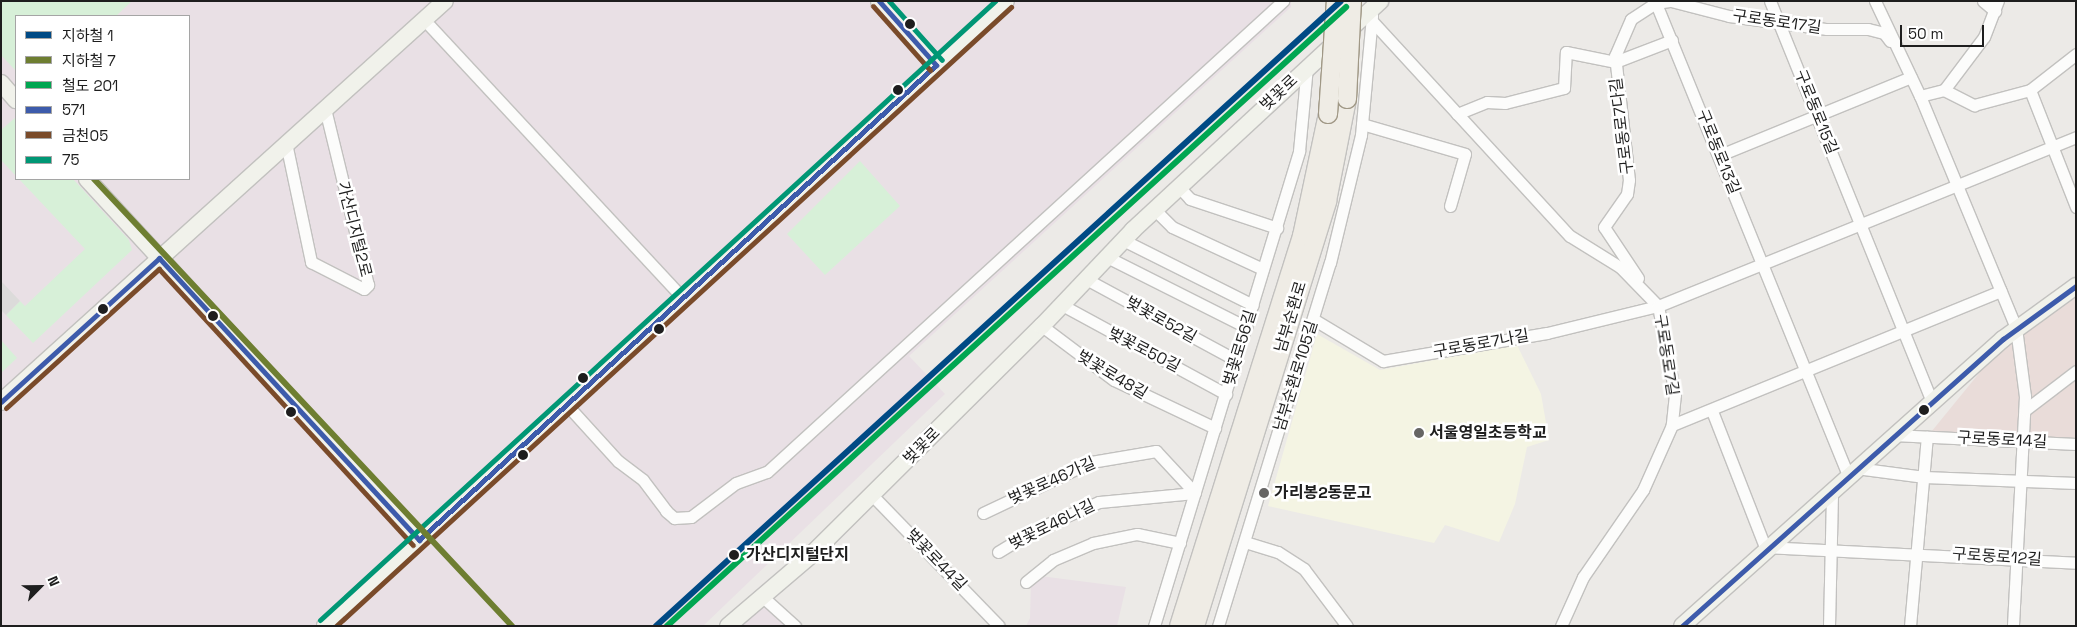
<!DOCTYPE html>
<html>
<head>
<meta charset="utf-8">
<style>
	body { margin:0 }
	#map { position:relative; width:2077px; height:627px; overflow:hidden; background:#eceae7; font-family:"Space Grotesk","Noto Sans KR",sans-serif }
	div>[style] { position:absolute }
	.commercial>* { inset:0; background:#e9dcd9 }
	.industrial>* { inset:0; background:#e9e0e5 }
	.education>* { inset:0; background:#f4f4e3 }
	.park>* { inset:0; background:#d7f0d8 }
	.parking>* { inset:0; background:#dcdbda }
	.roads { filter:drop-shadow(1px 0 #c2c1bf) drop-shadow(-1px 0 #c2c1bf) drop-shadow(0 1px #c2c1bf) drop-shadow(0 -1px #c2c1bf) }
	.street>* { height:11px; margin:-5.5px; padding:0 5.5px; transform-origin:5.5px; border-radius:5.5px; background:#fcfcfb }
	.secondary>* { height:16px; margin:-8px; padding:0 8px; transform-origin:8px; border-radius:8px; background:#f1f2eb }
	.primary>* { height:18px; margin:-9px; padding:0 9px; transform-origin:9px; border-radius:9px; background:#efece5 }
	.bridges { filter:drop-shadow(1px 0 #a09886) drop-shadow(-1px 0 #a09886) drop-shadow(0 1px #a09886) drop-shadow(0 -1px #a09886) }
	.primary-bridge>* { height:18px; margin:-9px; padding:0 9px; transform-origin:9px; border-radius:9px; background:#efece5 }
	.bus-1>* { height:5px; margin:-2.5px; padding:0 2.5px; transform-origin:2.5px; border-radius:2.5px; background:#3d5bab }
	.bus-2>* { height:5px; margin:-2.5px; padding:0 2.5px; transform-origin:2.5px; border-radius:2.5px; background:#7a4b2a }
	.bus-3>* { height:5px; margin:-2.5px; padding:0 2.5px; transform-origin:2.5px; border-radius:2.5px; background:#009775 }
	.rail-1>* { height:6px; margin:-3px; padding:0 3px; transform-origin:3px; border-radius:3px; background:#00a651 }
	.metro-1>* { height:6px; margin:-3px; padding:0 3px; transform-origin:3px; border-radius:3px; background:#004a85 }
	.metro-2>* { height:6px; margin:-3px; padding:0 3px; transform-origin:3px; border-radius:3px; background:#6e7e31 }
	.dots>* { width:14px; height:14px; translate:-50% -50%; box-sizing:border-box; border:2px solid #fff; border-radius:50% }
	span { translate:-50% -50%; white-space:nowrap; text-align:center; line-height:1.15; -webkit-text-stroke:5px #fff; paint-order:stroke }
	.street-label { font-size:16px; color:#1e1e1e }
	.poi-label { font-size:16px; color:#1e1e1e; font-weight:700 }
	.left { translate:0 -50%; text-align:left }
	.stop-label { font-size:16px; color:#1e1e1e; font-weight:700 }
	.frame { position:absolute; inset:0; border:2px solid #1e1e1e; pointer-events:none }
	.legend { position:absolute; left:15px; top:15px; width:175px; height:165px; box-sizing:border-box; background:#fff; border:1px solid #a5a5a5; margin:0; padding:6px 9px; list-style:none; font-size:15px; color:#1e1e1e }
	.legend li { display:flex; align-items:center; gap:10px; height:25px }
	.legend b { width:25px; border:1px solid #a5a5a5 }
	.north { position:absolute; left:15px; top:562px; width:50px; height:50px; -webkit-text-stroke:4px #fff; paint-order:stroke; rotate:67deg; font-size:14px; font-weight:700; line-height:20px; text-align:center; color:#1e1e1e }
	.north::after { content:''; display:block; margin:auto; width:18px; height:22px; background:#1e1e1e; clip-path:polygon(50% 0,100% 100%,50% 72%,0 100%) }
	.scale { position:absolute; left:1900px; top:25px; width:84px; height:22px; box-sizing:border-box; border:2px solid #1e1e1e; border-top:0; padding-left:6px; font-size:15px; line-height:18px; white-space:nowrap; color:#1e1e1e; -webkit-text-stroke:4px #fff; paint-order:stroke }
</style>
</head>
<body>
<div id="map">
	<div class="commercial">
		<div style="clip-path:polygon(2076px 288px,2076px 445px,1927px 437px,2016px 328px)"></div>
	</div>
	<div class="industrial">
		<div style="clip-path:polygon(evenodd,1px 1px,1291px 1px,1291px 7px,909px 356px,945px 394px,703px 626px,1px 626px,1px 1px,16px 16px,189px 16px,189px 179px,16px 179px,16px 16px)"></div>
		<div style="clip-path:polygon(1040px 576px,1126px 587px,1117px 626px,1026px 626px,1030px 618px,1031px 581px)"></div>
		<div style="clip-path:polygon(764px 598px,795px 626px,732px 626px)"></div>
	</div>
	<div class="education">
		<div style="clip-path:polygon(1317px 334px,1380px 370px,1517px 345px,1541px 394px,1549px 440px,1527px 447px,1515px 504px,1499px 542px,1445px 525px,1434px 543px,1268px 506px)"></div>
	</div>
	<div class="park">
		<div style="clip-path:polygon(1px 1px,132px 1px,116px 16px,16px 16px,16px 71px,1px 55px)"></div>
		<div style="clip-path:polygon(16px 117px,16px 176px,1px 160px,1px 130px)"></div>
		<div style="clip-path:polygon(860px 161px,900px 206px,825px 275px,787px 234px)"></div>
		<div style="clip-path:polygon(19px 179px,73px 179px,129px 240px,132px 250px,33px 343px,6px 315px,20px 301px,25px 306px,85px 249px)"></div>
		<div style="clip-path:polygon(1px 340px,17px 358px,1px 373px)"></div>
	</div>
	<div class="parking">
		<div style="clip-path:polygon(1px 281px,20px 301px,6px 315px,1px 310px)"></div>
	</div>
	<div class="roads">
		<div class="street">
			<div style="left:1655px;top:1px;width:512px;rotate:67.85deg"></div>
			<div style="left:1770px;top:1px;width:432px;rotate:68deg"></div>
			<div style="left:1875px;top:1px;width:105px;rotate:64.7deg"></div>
			<div style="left:1920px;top:96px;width:251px;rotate:67.5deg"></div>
			<div style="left:2016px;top:328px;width:69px;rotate:82.5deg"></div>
			<div style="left:2025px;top:396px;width:230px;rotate:93deg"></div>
			<div style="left:1983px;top:1px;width:16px;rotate:40deg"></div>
			<div style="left:1372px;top:21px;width:292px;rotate:47.4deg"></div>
			<div style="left:1570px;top:236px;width:59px;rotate:31.8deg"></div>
			<div style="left:1620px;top:267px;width:54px;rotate:45.7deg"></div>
			<div style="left:1658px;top:306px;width:90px;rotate:79.1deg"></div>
			<div style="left:1675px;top:394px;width:31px;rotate:96deg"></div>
			<div style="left:1672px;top:425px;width:71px;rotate:114deg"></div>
			<div style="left:1643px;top:490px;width:106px;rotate:124.6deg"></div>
			<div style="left:1583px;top:577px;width:54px;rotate:114.2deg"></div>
			<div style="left:430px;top:26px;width:371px;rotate:47.1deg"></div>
			<div style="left:1944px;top:90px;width:66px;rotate:-53deg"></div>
			<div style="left:1984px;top:37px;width:39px;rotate:-69deg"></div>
			<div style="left:2030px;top:90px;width:126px;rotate:68.5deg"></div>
			<div style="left:1920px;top:96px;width:25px;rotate:-14deg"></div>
			<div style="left:1944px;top:90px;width:34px;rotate:27deg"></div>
			<div style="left:1974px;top:105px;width:58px;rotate:-15deg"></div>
			<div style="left:2030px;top:90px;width:58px;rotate:-38deg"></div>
			<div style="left:1457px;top:114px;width:32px;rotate:-22deg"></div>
			<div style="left:1487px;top:102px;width:18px;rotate:3deg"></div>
			<div style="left:1505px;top:103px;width:61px;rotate:-14.3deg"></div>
			<div style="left:1564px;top:88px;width:36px;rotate:-87deg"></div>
			<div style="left:1566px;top:52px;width:50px;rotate:11.5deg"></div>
			<div style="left:1615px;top:62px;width:61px;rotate:-21.1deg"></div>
			<div style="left:1362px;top:124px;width:107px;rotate:16.2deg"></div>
			<div style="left:1465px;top:154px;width:54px;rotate:106.1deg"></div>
			<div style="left:286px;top:143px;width:122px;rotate:78.1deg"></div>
			<div style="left:311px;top:262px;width:59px;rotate:27deg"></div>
			<div style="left:364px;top:289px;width:6px;rotate:-45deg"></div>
			<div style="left:368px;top:285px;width:182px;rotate:-103.7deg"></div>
			<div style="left:1720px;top:155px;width:206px;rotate:-22.2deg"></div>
			<div style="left:1179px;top:187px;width:16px;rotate:47deg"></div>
			<div style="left:1190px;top:199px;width:92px;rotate:18.4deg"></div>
			<div style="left:1155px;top:210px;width:24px;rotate:45deg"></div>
			<div style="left:1172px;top:227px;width:100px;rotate:24.8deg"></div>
			<div style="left:1123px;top:240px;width:145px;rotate:26.6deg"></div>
			<div style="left:1107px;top:257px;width:156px;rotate:26.7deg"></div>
			<div style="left:1638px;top:278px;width:61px;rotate:-123.7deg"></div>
			<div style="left:1604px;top:227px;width:40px;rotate:-55.1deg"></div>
			<div style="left:1627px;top:194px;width:14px;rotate:-82deg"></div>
			<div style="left:1629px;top:180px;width:125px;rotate:-96.4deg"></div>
			<div style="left:1615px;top:56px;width:40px;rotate:-66.6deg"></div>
			<div style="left:1631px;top:19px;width:30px;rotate:-33deg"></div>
			<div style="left:1656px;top:3px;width:15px;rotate:-8deg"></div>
			<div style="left:1671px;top:1px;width:60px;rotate:14.5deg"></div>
			<div style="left:1729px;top:16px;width:99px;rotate:7.6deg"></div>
			<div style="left:1827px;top:29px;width:41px"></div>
			<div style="left:1868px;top:29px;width:16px;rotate:14deg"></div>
			<div style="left:1884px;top:33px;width:10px;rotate:53deg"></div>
			<div style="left:1086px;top:279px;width:170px;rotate:28.4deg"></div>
			<div style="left:1062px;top:305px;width:187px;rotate:28.5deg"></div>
			<div style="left:1313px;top:319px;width:82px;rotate:31deg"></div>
			<div style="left:1383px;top:361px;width:166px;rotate:-9.7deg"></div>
			<div style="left:1547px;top:333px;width:114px;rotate:-13.7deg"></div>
			<div style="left:1658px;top:306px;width:451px;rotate:-22deg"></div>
			<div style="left:1042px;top:326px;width:90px;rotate:36.9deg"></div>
			<div style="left:1114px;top:380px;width:112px;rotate:25.4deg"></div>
			<div style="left:567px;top:405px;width:76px;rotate:47.7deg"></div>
			<div style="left:618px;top:461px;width:31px;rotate:37deg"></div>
			<div style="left:643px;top:480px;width:39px;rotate:53deg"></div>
			<div style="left:666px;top:511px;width:11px;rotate:41deg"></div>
			<div style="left:674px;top:518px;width:17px;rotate:-3deg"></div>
			<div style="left:691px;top:517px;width:56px;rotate:-37.1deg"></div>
			<div style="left:736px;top:483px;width:33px;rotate:-20deg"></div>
			<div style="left:767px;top:472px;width:699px;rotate:-42.39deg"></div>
			<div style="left:2025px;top:410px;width:64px;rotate:-37.4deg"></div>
			<div style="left:1712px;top:411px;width:146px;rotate:68.7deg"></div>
			<div style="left:1765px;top:547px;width:311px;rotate:2.9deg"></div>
			<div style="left:1672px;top:425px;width:355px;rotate:-22.2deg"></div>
			<div style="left:1893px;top:435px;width:183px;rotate:2.8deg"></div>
			<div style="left:1856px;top:468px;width:69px;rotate:7.5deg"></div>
			<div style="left:1924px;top:477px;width:152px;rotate:2.3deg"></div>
			<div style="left:872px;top:495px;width:182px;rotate:45.9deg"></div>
			<div style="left:983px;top:513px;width:119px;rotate:-25.3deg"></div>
			<div style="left:1091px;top:462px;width:66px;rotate:-9.6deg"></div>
			<div style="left:1156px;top:451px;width:57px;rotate:47.1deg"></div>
			<div style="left:1245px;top:542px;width:34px;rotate:17deg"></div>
			<div style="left:1278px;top:552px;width:31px;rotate:33deg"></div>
			<div style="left:1304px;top:569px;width:71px;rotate:53deg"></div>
			<div style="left:998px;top:552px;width:42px;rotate:-31.4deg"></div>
			<div style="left:1034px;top:530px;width:71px;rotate:-23.3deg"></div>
			<div style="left:1099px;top:502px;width:96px;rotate:-5.4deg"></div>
			<div style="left:1026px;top:582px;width:35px;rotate:-39deg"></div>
			<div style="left:1053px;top:560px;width:43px;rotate:-23deg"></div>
			<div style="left:1093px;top:543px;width:45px;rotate:-11.6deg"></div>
			<div style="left:1137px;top:534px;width:44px;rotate:11.8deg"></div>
			<div style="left:764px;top:598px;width:42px;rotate:42.1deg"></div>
			<div style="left:1154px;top:626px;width:497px;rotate:-73deg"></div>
			<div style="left:1299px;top:151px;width:84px;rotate:-84.6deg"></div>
			<div style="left:1218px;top:626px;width:380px;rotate:-72.9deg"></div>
			<div style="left:1330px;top:263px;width:132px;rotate:-76.4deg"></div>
			<div style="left:1361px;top:135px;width:120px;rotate:-84.7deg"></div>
			<div style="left:1829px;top:626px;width:136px;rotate:-88.7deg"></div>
			<div style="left:1910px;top:626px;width:190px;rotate:-84.9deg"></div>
		</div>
		<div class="secondary">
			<div style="left:879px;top:1px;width:86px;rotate:48.3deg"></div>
			<div style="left:1px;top:83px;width:23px;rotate:49deg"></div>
			<div style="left:87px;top:179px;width:490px;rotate:47.4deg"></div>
			<div style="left:1px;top:402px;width:598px;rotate:-42.09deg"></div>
			<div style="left:325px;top:626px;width:924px;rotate:-42.54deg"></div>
			<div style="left:728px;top:626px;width:108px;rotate:-40.5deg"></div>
			<div style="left:810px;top:556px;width:327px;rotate:-44.8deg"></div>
			<div style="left:1042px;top:326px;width:132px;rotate:-46.5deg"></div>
			<div style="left:1133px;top:230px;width:337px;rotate:-42.8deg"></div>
			<div style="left:1682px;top:626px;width:431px;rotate:-41.8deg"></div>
			<div style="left:2003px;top:339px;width:90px;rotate:-36deg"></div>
		</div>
		<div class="primary">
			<div style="left:1179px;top:626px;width:409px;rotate:-72.5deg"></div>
			<div style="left:1302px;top:236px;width:125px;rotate:-78deg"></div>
			<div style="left:1195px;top:626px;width:445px;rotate:-72.7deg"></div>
			<div style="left:1327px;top:201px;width:104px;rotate:-78.9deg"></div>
		</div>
	</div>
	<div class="bridges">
		<div class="primary-bridge">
			<div style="left:1347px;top:99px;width:98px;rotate:-87.1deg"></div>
			<div style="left:1328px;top:114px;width:113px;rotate:-86deg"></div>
		</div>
	</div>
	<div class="bus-1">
		<div style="left:879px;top:1px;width:86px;rotate:48.3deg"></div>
		<div style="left:159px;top:258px;width:384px;rotate:47.3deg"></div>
		<div style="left:1px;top:402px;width:214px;rotate:-42.3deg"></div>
		<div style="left:419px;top:540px;width:702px;rotate:-42.58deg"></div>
		<div style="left:1682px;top:626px;width:431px;rotate:-41.8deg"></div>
		<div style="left:2003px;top:339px;width:90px;rotate:-36deg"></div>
	</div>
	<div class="bus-2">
		<div style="left:873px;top:6px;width:86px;rotate:48.3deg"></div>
		<div style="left:6px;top:408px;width:207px;rotate:-42.3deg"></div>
		<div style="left:159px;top:269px;width:375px;rotate:47.4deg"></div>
		<div style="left:336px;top:626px;width:916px;rotate:-42.52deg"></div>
	</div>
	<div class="bus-3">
		<div style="left:889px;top:1px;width:79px;rotate:48.1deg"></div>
		<div style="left:320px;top:620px;width:916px;rotate:-42.52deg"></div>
	</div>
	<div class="rail-1">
		<div style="left:667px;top:626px;width:919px;rotate:-42.35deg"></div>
	</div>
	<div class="metro-1">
		<div style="left:656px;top:626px;width:927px;rotate:-42.38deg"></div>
	</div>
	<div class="metro-2">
		<div style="left:94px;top:179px;width:612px;rotate:46.92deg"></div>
	</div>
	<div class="dots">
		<div style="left:910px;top:24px;background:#1e1e1e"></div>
		<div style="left:898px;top:90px;background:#1e1e1e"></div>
		<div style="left:103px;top:309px;background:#1e1e1e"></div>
		<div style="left:213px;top:316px;background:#1e1e1e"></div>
		<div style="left:659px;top:329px;background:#1e1e1e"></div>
		<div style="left:583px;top:378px;background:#1e1e1e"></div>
		<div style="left:1924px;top:410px;background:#1e1e1e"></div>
		<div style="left:291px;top:412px;background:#1e1e1e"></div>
		<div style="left:1419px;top:433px;background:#666564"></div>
		<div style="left:523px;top:455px;background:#1e1e1e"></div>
		<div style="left:1264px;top:493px;background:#666564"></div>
		<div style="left:734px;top:555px;background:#1e1e1e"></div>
	</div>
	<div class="street-label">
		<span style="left:1777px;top:22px;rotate:8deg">구로동로17길</span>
		<span style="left:1279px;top:93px;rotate:-43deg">벚꽃로</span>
		<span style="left:1816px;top:112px;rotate:68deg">구로동로15길</span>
		<span style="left:1622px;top:126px;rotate:-97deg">구로동로7다길</span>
		<span style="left:1718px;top:152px;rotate:68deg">구로동로13길</span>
		<span style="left:354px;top:229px;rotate:76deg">가산디지털2로</span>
		<span style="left:1291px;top:317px;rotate:-73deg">남부순환로</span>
		<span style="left:1161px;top:320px;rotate:29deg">벚꽃로52길</span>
		<span style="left:1481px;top:344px;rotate:-10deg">구로동로7나길</span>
		<span style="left:1240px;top:348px;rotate:-73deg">벚꽃로56길</span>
		<span style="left:1144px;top:350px;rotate:27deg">벚꽃로50길</span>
		<span style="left:1666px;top:355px;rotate:81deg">구로동로7길</span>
		<span style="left:1112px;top:375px;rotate:31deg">벚꽃로48길</span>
		<span style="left:1296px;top:376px;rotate:-73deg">남부순환로105길</span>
		<span style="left:2002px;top:440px;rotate:3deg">구로동로14길</span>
		<span style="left:922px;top:446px;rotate:-45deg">벚꽃로</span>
		<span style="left:1052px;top:481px;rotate:-24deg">벚꽃로46가길</span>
		<span style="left:1052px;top:525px;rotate:-26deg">벚꽃로46나길</span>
		<span style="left:1997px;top:557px;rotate:4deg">구로동로12길</span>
		<span style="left:936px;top:560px;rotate:46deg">벚꽃로44길</span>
	</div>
	<div class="poi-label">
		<span class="left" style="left:1429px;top:433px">서울영일초등학교</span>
		<span class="left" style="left:1274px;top:493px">가리봉2동문고</span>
	</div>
	<div class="stop-label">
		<span class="left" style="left:746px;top:555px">가산디지털단지</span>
	</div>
	<div class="frame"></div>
	<ul class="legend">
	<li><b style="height:6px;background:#004a85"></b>지하철 1</li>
	<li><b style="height:6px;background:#6e7e31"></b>지하철 7</li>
	<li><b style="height:6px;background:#00a651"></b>철도 201</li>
	<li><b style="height:6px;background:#3d5bab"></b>571</li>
	<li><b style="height:6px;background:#7a4b2a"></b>금천05</li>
	<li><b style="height:6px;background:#009775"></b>75</li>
	</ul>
	<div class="north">N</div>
	<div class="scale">50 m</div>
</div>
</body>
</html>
